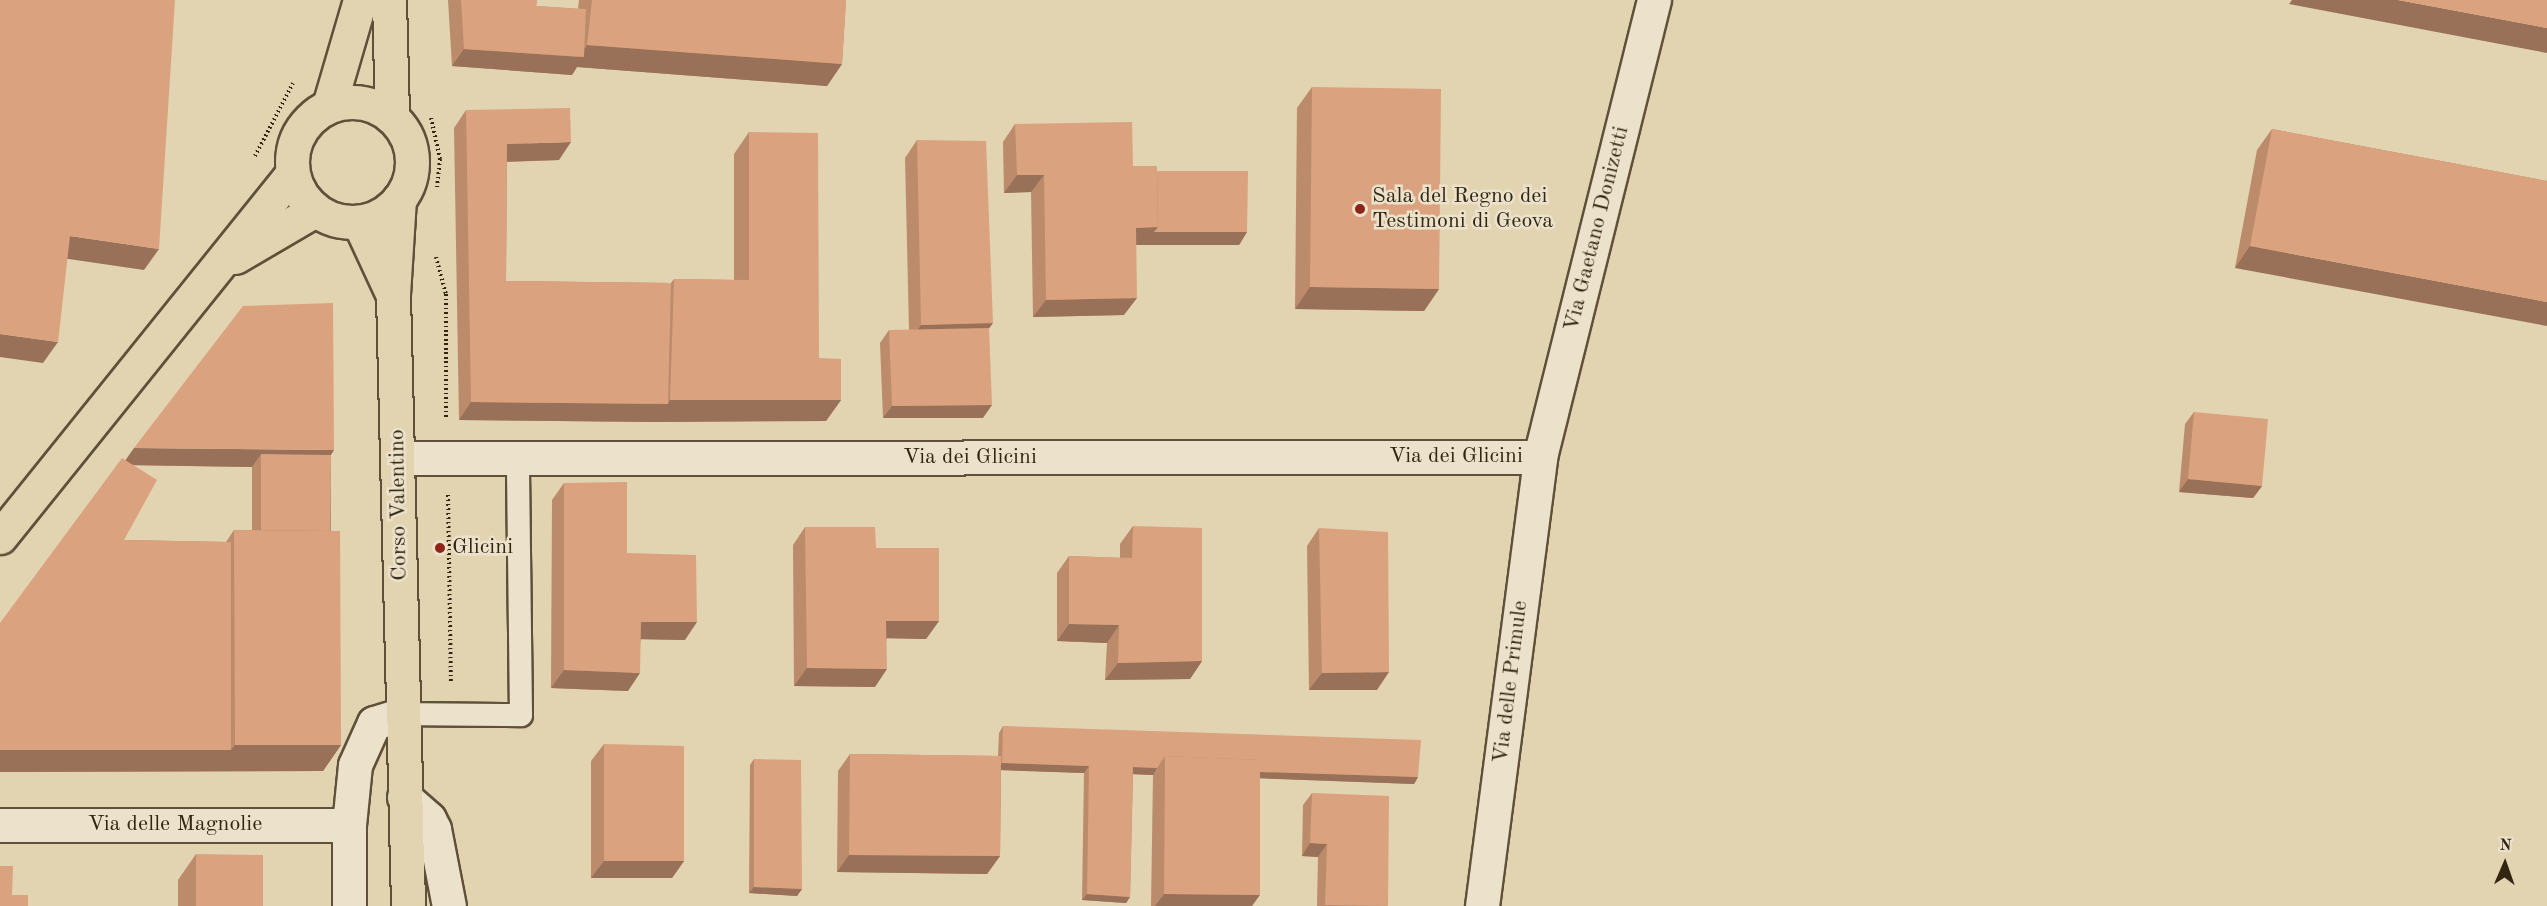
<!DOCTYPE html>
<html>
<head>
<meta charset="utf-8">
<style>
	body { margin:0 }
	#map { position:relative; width:2547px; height:906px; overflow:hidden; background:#e2d3b1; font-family:"Old Standard TT",serif }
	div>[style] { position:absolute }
	.path>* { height:4px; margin-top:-2px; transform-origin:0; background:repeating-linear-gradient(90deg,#322511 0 1.5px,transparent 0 4.5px) }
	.roads { filter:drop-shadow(2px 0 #5e5039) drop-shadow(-2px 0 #5e5039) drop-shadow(0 2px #5e5039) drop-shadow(0 -2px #5e5039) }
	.lane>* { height:22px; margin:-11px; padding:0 11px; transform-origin:11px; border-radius:11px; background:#ece2cc }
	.street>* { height:33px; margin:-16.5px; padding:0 16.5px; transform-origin:16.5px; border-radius:16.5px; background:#ece2cc }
	.primary>* { height:33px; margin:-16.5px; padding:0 16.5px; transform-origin:16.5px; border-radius:16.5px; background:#e2d3b1 }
	.primary>.ring { margin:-16.5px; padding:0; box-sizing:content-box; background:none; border:33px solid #e2d3b1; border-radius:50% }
	.wall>* { inset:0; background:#bb8b6c }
	.shaded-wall>* { inset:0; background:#997158 }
	.building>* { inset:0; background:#daa27e }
	.dots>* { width:16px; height:16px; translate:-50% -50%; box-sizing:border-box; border:3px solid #ece2cc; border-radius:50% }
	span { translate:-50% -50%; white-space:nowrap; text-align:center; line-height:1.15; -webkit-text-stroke:5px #ece2cc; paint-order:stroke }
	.poi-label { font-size:22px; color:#322511 }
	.left { translate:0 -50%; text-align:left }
	.street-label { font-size:22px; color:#322511 }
	.north { position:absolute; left:2475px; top:834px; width:60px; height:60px; -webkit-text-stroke:4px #ece2cc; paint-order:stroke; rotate:2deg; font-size:16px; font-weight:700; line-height:24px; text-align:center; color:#322511 }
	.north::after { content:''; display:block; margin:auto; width:21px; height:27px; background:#322511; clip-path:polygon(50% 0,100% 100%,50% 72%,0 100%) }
</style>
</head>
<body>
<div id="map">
	<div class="path">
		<div style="left:431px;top:118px;width:42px;rotate:77.6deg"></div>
		<div style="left:440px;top:159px;width:29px;rotate:96deg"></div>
		<div style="left:255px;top:156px;width:82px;rotate:-62.5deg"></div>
		<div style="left:436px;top:257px;width:38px;rotate:75deg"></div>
		<div style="left:446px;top:294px;width:125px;rotate:90deg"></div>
		<div style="left:448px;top:495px;width:188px;rotate:89.1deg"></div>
	</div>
	<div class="roads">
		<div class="lane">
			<div style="left:403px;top:714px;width:118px;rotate:0.5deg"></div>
			<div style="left:521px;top:715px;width:257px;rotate:-90.7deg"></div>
		</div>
		<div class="street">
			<div style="left:399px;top:458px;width:1141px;rotate:-0.05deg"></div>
			<div style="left:404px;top:797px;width:33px;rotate:41deg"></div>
			<div style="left:429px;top:819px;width:11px;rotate:63deg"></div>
			<div style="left:434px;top:829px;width:78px;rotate:79deg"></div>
			<div style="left:0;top:825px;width:349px"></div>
			<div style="left:349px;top:906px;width:81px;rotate:-90deg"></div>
			<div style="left:349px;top:825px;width:60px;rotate:-84.3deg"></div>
			<div style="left:355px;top:765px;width:46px;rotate:-65.7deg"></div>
			<div style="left:374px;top:723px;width:30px;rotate:-17deg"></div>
			<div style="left:1482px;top:906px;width:453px;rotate:-82.6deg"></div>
			<div style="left:1540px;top:457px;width:471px;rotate:-76deg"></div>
		</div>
		<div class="primary">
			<div style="left:389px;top:0;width:117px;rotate:88.5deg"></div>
			<div class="ring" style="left:292px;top:102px;width:87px;height:87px"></div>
			<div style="left:329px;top:106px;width:110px;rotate:-73.7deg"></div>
			<div style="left:399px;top:199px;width:96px;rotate:93.6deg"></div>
			<div style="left:393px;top:295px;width:611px;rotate:88.59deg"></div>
			<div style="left:359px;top:222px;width:78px;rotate:65.1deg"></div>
			<div style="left:235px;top:257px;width:93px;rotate:-30.4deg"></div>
			<div style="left:0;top:537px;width:466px;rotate:-51.2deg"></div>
		</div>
	</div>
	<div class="wall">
		<div style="clip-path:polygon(448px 0,537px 0,536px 6px,578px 9px,579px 0,846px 0,842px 64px,827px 86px,577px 67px,572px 75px,452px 66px)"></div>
		<div style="clip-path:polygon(1312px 87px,1439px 289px,1424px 311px,1295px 309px,1297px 108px)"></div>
		<div style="clip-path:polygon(466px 110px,559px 160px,507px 162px,506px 281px,671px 283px,674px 279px,734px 280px,734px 154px,749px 132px,819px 358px,841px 400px,826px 421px,655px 422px,459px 420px,454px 128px)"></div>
		<div style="clip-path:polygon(1015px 124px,1133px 166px,1157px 171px,1247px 232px,1239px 245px,1136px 245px,1124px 315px,1033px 317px,1031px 192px,1004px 193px,1003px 142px)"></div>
		<div style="clip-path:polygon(2272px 129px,2547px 181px,2235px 268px,2257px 150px)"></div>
		<div style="clip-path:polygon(917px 140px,989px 328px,983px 418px,883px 418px,880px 343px,889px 330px,909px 330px,905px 158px)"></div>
		<div style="clip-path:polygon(2194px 412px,2262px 486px,2253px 498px,2179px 492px,2185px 424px)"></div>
		<div style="clip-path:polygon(evenodd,334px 450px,331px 455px,331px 531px,341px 745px,323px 771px,0 772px,125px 460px,334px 450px,133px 465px,252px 467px,252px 530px,234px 530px,226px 542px,124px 540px,133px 465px)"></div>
		<div style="clip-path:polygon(564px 483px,627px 553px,685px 640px,641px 639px,628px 691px,551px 688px,552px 500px)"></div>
		<div style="clip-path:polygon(1133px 526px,1202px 661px,1190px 679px,1105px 680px,1107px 643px,1057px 641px,1057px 573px,1069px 556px,1120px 558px,1120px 544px)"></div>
		<div style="clip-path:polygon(805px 527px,876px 548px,939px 621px,926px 639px,887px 638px,875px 687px,794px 686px,793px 545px)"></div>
		<div style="clip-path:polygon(1319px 528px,1377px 690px,1309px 690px,1307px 546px)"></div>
		<div style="clip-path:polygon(1003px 726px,1418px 777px,1414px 784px,1260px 778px,1252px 906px,1151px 906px,1153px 775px,1133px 774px,1130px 897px,1126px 903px,1082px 900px,1084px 773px,1001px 770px,1000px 856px,987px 874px,837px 872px,838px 771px,850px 754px,998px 756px,999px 733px)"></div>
		<div style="clip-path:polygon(604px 744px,684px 861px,672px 878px,591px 878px,591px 761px)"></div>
		<div style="clip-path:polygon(754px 759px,802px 889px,797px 896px,749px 893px,750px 765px)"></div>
		<div style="clip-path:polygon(1312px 793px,1388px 906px,1317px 906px,1318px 857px,1302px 856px,1303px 805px)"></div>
		<div style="clip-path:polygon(196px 854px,263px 906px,178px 906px,178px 880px)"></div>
	</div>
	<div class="shaded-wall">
		<div style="clip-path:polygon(2292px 0,2398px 0,2547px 28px,2547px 53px,2289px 4px)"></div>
		<div style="clip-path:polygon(587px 45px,842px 64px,827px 86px,577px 67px,572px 75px,452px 66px,464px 49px,579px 57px)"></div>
		<div style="clip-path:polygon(571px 142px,559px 160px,495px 162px,507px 144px)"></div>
		<div style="clip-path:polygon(1017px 175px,1044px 175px,1031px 192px,1004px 193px)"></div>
		<div style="clip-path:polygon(1158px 227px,1247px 232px,1239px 245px,1123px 245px,1136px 228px)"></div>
		<div style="clip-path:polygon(70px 236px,159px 249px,144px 270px,55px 257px)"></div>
		<div style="clip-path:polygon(2250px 246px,2547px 302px,2547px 326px,2235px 268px)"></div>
		<div style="clip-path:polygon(1310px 287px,1439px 289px,1424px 311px,1295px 309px)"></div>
		<div style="clip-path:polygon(1137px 298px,1124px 315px,1033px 317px,1046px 300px)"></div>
		<div style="clip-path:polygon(993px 323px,980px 341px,909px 343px,921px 325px)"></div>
		<div style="clip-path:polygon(0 334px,58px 342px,43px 363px,0 357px)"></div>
		<div style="clip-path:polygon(670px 400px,841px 400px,826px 421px,655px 422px,459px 420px,471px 402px,668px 404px)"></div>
		<div style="clip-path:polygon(992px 405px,983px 418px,883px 418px,892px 406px)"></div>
		<div style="clip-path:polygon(134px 448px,334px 450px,322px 468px,261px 454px,252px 467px,122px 465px)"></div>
		<div style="clip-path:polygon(2188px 479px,2262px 486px,2253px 498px,2179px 492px)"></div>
		<div style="clip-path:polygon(886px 621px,939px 621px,926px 639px,874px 638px)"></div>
		<div style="clip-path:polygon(641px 622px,697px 622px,685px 640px,629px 639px)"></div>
		<div style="clip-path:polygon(1069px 624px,1119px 625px,1107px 643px,1057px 641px)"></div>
		<div style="clip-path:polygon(1202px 661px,1190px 679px,1105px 680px,1118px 663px)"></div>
		<div style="clip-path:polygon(807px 668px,887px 669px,875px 687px,794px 686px)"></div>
		<div style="clip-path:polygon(564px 670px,640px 673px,628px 691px,551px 688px)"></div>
		<div style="clip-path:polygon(1389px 672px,1377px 690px,1309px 690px,1322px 673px)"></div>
		<div style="clip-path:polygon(235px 745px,341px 745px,323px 771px,0 772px,0 750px,231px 750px)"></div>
		<div style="clip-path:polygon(1002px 763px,1089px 766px,1084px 773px,997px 770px)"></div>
		<div style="clip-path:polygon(1133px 767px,1157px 768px,1153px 775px,1128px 774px)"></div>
		<div style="clip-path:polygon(1165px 768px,1418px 777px,1414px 784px,1165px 775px)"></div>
		<div style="clip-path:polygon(1310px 843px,1327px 844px,1318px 857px,1302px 856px)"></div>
		<div style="clip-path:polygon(849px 855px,1000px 856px,987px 874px,837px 872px)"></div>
		<div style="clip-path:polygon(604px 861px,684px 861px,672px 878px,591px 878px)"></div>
		<div style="clip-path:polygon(754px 887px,802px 889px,797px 896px,749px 893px)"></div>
		<div style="clip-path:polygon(1087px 894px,1130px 897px,1126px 903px,1082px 900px)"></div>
		<div style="clip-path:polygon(1164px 894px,1260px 895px,1252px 906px,1155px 906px)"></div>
	</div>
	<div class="building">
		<div style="clip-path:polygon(0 0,175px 0,159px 249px,70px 236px,58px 342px,0 334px)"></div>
		<div style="clip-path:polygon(461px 0,537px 0,536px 6px,586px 9px,584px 57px,464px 49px)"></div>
		<div style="clip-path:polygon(592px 0,846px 0,842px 64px,587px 45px)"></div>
		<div style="clip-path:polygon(2398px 0,2547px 0,2547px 28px)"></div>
		<div style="clip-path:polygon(1312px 87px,1441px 89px,1439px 289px,1310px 287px)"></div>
		<div style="clip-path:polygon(570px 108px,571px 142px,507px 144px,506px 281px,671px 283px,668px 404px,471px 402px,466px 110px)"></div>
		<div style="clip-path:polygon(1132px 122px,1133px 166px,1157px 166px,1158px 227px,1136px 228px,1137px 298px,1046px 300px,1044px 175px,1017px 175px,1015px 124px)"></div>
		<div style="clip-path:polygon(2272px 129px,2547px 181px,2547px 302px,2250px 246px)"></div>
		<div style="clip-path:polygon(749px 132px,818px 133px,819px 358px,841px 359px,841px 400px,670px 400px,674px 279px,749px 280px)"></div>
		<div style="clip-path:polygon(917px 140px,986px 141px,993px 323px,921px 325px)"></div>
		<div style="clip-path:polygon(1157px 171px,1248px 171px,1247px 232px,1154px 232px,1158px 227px)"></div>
		<div style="clip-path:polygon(333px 303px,334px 450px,134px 448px,243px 306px)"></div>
		<div style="clip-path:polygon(989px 328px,992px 405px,892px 406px,889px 330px)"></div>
		<div style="clip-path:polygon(2194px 412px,2268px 419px,2262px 486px,2188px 479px)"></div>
		<div style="clip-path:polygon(261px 454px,331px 455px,330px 531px,261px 530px)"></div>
		<div style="clip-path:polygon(122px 458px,157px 480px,124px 540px,231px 542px,231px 750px,0 750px,0 623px)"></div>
		<div style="clip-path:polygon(627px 482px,627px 553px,696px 555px,697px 622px,641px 622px,640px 673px,564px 670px,564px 483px)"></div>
		<div style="clip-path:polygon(1133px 526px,1202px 528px,1202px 661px,1118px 663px,1119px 625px,1069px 624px,1069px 556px,1132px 558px)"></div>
		<div style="clip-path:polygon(805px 527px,875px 527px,876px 548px,939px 548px,939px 621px,886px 621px,887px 669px,807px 668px)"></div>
		<div style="clip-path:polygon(1319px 528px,1388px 532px,1389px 672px,1322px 673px)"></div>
		<div style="clip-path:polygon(234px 530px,340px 531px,341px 745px,235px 745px)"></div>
		<div style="clip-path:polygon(1003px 726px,1421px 740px,1418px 777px,1260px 772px,1260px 760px,1165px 756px,1157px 768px,1133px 767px,1130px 897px,1087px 894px,1089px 766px,1002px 763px)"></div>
		<div style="clip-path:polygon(604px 744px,684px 746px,684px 861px,604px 861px)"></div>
		<div style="clip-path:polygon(850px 754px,1001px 756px,1000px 856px,849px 855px)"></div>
		<div style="clip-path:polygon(1165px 756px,1260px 760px,1260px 895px,1164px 894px)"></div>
		<div style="clip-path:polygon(754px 759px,801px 760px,802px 889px,754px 887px)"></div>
		<div style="clip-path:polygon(1312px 793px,1389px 796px,1388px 906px,1325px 905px,1327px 844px,1310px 843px)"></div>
		<div style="clip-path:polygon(196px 854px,263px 855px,263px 906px,196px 906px)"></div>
		<div style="clip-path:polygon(0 866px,13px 866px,12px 895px,28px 895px,28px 906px,0 906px)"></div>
	</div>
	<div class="dots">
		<div style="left:1360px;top:209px;background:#8f2418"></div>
		<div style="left:440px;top:548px;background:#8f2418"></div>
	</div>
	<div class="poi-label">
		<span class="left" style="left:1372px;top:209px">Sala del Regno dei<br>Testimoni di Geova</span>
		<span class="left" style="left:452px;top:548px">Glicini</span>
	</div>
	<div class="street-label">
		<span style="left:1597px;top:229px;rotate:-76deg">Via Gaetano Donizetti</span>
		<span style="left:1456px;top:457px">Via dei Glicini</span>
		<span style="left:970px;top:458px">Via dei Glicini</span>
		<span style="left:399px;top:505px;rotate:-91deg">Corso Valentino</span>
		<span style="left:1511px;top:682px;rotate:-83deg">Via delle Primule</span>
		<span style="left:175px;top:825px">Via delle Magnolie</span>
	</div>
	<div class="north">N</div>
</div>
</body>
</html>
